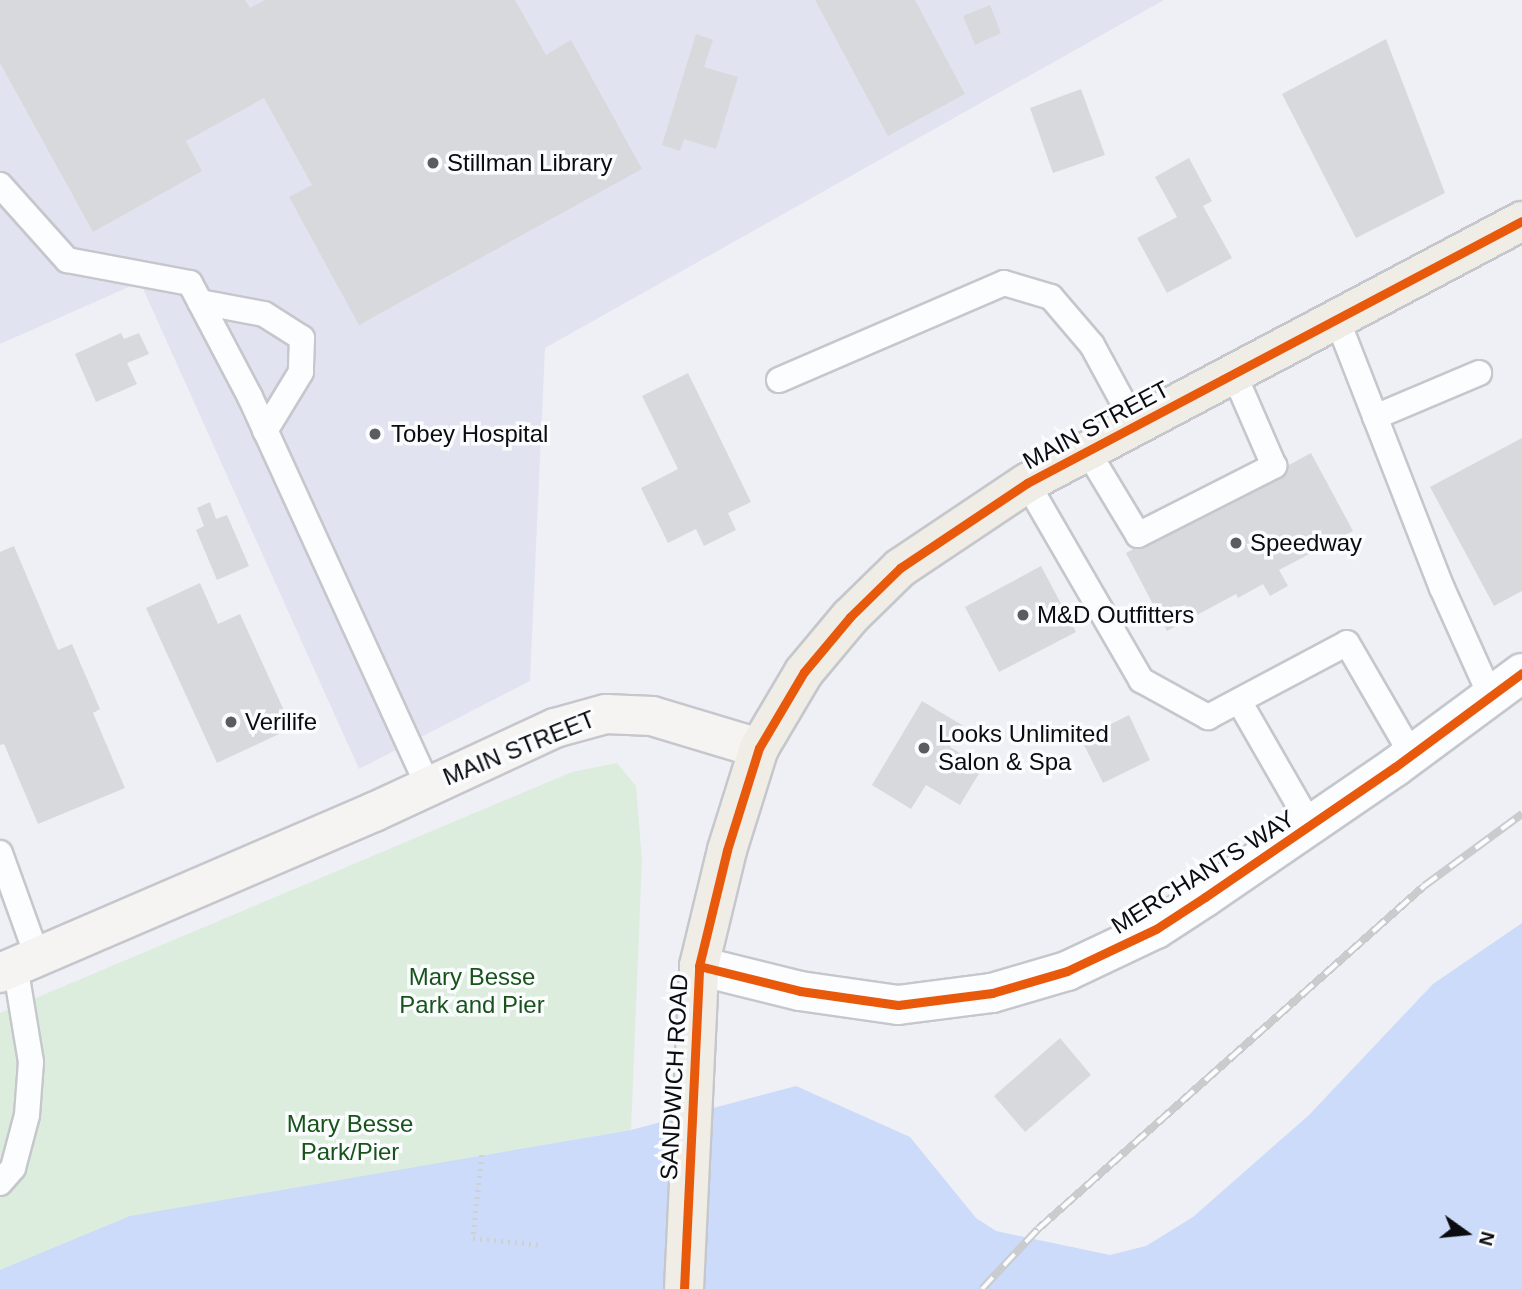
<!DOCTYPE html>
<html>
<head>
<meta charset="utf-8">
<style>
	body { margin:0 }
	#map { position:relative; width:1522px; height:1289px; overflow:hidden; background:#eef0f6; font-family:Helvetica,sans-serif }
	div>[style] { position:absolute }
	.built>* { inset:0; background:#e1e4f0 }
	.green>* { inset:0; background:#dcedde }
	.water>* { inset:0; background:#cbdbf9 }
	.building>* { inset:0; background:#d8d9dd }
	.path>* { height:4.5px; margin-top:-2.25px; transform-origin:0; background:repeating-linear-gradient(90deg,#cfd0d2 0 2px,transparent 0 7px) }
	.roads { filter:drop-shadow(2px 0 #c6c7cc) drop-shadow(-2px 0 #c6c7cc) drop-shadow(0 2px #c6c7cc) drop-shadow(0 -2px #c6c7cc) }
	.lane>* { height:24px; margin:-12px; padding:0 12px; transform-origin:12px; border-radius:12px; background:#fcfdfe }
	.street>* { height:38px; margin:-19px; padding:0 19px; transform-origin:19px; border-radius:19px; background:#fcfdfe }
	.secondary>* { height:38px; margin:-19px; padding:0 19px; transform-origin:19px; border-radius:19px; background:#f6f4f2 }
	.primary>* { height:38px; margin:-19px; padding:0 19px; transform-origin:19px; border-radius:19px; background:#efede5 }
	.rail>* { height:8px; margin-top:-4px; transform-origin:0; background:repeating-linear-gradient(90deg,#fbfcfe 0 16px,#cacbcd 0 32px); box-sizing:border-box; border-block:2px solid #cacbcd }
	.cycleway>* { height:9px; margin:-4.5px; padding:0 4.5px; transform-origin:4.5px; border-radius:4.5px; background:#e8590c }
	.dots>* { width:19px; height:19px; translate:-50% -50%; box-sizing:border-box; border:4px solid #fbfcfe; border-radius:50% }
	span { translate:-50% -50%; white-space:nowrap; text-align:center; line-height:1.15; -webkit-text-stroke:7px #fbfcfe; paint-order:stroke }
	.poi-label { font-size:24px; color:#0b0c10 }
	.left { translate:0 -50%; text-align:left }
	.street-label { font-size:24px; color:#0b0c10 }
	.park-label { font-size:24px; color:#17531b }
	.north { position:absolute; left:1431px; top:1198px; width:70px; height:70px; -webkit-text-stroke:5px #fbfcfe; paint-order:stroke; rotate:105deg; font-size:19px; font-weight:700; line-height:28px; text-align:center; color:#0b0c10 }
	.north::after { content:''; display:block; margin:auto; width:24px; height:32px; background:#0b0c10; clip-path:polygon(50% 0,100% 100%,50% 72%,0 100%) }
</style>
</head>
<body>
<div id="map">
	<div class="built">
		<div style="clip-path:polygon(0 0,1164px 0,545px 348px,530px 681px,359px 769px,140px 282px,0 344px)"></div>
	</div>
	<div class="green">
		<div style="clip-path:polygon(617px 763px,636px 786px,642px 860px,631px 1130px,468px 1158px,0 1289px,0 1013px,572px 772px)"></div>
	</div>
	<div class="water">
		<div style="clip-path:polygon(1522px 923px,1522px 1289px,0 1289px,0 1270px,130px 1216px,631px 1130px,796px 1086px,910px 1137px,976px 1218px,996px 1231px,1110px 1255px,1146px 1246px,1193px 1217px,1309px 1115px,1433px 984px)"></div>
	</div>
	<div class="building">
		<div style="clip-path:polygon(0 0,245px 0,250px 8px,265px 0,515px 0,546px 55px,571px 40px,642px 169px,359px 325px,289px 197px,312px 185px,264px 98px,186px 141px,202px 171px,93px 232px,0 63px)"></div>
		<div style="clip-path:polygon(815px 0,915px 0,965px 94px,888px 136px)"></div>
		<div style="clip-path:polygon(990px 5px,1001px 33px,975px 45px,963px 16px)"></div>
		<div style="clip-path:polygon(696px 34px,713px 40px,704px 67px,738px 77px,716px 149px,684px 139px,680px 151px,662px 145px)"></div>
		<div style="clip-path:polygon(1386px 39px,1445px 193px,1356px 238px,1282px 94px)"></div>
		<div style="clip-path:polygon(1081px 89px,1105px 155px,1053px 173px,1030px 108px)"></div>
		<div style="clip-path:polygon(1189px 158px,1212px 201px,1203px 206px,1232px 258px,1167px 293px,1137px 238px,1177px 217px,1155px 177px)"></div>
		<div style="clip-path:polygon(121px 333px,124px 339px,139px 333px,149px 354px,127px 363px,137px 384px,96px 402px,75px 354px)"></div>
		<div style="clip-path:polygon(688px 373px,751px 502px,728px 513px,736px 530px,704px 546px,696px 529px,668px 543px,641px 488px,678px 469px,642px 396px)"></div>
		<div style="clip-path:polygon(1522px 438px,1522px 591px,1494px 606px,1430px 487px)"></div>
		<div style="clip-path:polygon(1311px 453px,1353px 531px,1279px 570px,1288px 586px,1270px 596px,1263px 584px,1238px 598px,1236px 594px,1167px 631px,1126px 553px)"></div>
		<div style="clip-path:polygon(210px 502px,216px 519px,227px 515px,249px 566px,217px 580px,196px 530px,204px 526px,197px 508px)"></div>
		<div style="clip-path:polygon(14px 546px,58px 650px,72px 644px,100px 709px,93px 713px,125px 788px,38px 824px,4px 744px,0 745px,0 552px)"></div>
		<div style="clip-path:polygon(1041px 566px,1076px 632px,999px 672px,965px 607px)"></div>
		<div style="clip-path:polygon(200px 583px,218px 624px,240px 614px,292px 728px,217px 763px,146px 608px)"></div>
		<div style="clip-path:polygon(922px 701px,962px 725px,950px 747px,983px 767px,960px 805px,926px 785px,911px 809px,872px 785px)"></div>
		<div style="clip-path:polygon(1129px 715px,1150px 760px,1103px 783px,1081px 739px)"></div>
		<div style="clip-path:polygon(1060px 1038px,1091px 1075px,1025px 1132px,994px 1096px)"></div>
	</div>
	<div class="path">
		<div style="left:482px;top:1155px;width:83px;rotate:96.2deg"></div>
		<div style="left:473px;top:1238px;width:70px;rotate:5.7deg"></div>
	</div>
	<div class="roads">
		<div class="lane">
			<div style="left:0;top:185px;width:101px;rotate:48.2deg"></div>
			<div style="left:67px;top:260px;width:125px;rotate:10.6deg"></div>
			<div style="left:190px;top:283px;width:129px;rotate:62.2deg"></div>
			<div style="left:250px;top:397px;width:427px;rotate:65.4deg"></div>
			<div style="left:200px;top:302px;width:65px;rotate:10.6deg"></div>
			<div style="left:264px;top:314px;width:45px;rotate:32.3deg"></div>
			<div style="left:302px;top:338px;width:34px;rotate:92deg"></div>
			<div style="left:301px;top:372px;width:69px;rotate:121.4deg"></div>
			<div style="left:1337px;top:319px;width:289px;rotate:68.7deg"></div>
			<div style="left:1442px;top:588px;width:120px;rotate:65.8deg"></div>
			<div style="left:779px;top:380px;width:245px;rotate:-23.3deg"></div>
			<div style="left:1004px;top:283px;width:49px;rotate:16.6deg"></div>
			<div style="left:1051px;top:297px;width:63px;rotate:49.5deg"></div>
			<div style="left:1092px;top:345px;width:92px;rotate:61.5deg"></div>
			<div style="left:1375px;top:417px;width:113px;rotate:-22.9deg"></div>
			<div style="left:1088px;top:452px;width:97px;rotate:58.9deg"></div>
			<div style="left:1138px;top:535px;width:153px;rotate:-26.9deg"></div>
			<div style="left:1274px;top:466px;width:100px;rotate:-113.5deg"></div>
			<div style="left:1027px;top:483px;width:228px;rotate:59.9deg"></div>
			<div style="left:1141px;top:680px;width:77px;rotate:28.9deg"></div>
			<div style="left:1208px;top:717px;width:157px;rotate:-28deg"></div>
			<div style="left:1347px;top:643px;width:129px;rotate:59.9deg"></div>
			<div style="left:1239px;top:701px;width:144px;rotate:60.1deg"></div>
			<div style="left:0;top:853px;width:109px;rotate:70.2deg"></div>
			<div style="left:0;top:1183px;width:20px;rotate:-49deg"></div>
			<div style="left:13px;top:1168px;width:55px;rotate:-75.2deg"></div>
			<div style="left:27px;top:1115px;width:53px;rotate:-85.7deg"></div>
			<div style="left:31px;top:1062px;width:98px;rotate:-99.4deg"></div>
		</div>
		<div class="street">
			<div style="left:699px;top:966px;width:104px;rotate:13.9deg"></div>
			<div style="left:800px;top:991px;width:99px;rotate:8.1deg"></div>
			<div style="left:898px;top:1005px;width:95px;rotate:-7.3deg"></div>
			<div style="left:992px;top:993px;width:78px;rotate:-16.3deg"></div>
			<div style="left:1067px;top:971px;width:98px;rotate:-25.3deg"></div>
			<div style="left:1156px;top:929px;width:59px;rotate:-33.1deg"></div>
			<div style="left:1205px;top:897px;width:230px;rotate:-34.4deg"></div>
			<div style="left:1395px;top:767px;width:158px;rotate:-36.5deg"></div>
		</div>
		<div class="secondary">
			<div style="left:0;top:973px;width:407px;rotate:-23.3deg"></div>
			<div style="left:374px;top:812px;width:200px;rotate:-24.9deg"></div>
			<div style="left:555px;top:728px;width:53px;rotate:-15.4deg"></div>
			<div style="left:606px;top:714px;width:46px;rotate:2.5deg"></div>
			<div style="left:652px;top:716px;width:112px;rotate:16.7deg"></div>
		</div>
		<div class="primary">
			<div style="left:684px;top:1289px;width:323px;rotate:-87.3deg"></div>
			<div style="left:699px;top:966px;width:119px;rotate:-76.4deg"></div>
			<div style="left:727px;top:850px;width:107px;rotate:-72.6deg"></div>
			<div style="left:759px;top:748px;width:88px;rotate:-59.4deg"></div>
			<div style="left:804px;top:672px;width:72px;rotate:-50.1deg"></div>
			<div style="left:850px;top:617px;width:70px;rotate:-44.4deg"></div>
			<div style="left:900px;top:568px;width:153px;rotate:-33.8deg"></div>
			<div style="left:1027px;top:483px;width:560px;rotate:-27.89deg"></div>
		</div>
	</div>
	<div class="rail">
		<div style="left:982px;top:1289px;width:82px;rotate:-47deg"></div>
		<div style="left:1038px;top:1229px;width:516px;rotate:-41.62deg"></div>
		<div style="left:1424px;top:886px;width:122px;rotate:-36.3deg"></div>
	</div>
	<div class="cycleway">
		<div style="left:699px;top:966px;width:104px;rotate:13.9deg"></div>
		<div style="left:800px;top:991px;width:99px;rotate:8.1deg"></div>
		<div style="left:898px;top:1005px;width:95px;rotate:-7.3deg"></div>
		<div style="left:992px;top:993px;width:78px;rotate:-16.3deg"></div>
		<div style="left:1067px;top:971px;width:98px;rotate:-25.3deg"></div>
		<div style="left:1156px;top:929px;width:59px;rotate:-33.1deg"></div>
		<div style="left:1205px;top:897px;width:230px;rotate:-34.4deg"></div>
		<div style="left:1395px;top:767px;width:158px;rotate:-36.5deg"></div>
		<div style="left:684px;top:1289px;width:323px;rotate:-87.3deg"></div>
		<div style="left:699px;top:966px;width:119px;rotate:-76.4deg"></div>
		<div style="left:727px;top:850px;width:107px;rotate:-72.6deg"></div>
		<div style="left:759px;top:748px;width:88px;rotate:-59.4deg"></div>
		<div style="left:804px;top:672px;width:72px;rotate:-50.1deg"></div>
		<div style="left:850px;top:617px;width:70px;rotate:-44.4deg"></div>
		<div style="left:900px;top:568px;width:153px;rotate:-33.8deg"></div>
		<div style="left:1027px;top:483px;width:560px;rotate:-27.89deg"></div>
	</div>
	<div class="dots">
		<div style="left:433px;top:163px;background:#5a5c60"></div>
		<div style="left:375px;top:434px;background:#5a5c60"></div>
		<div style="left:1236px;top:543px;background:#5a5c60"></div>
		<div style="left:1023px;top:615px;background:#5a5c60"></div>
		<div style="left:231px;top:722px;background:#5a5c60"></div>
		<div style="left:924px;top:748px;background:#5a5c60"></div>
	</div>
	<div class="poi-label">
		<span class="left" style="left:447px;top:163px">Stillman Library</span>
		<span class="left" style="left:391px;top:434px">Tobey Hospital</span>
		<span class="left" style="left:1250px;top:543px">Speedway</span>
		<span class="left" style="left:1037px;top:615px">M&amp;D Outfitters</span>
		<span class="left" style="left:245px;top:722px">Verilife</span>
		<span class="left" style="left:938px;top:748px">Looks Unlimited<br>Salon &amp; Spa</span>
	</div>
	<div class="street-label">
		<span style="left:1096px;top:425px;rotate:-28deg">MAIN STREET</span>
		<span style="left:519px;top:748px;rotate:-22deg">MAIN STREET</span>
		<span style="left:1203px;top:872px;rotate:-32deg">MERCHANTS WAY</span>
		<span style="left:674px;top:1077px;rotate:-87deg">SANDWICH ROAD</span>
	</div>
	<div class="park-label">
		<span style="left:472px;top:991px">Mary Besse<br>Park and Pier</span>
		<span style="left:350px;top:1138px">Mary Besse<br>Park/Pier</span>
	</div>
	<div class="north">N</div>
</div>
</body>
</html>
